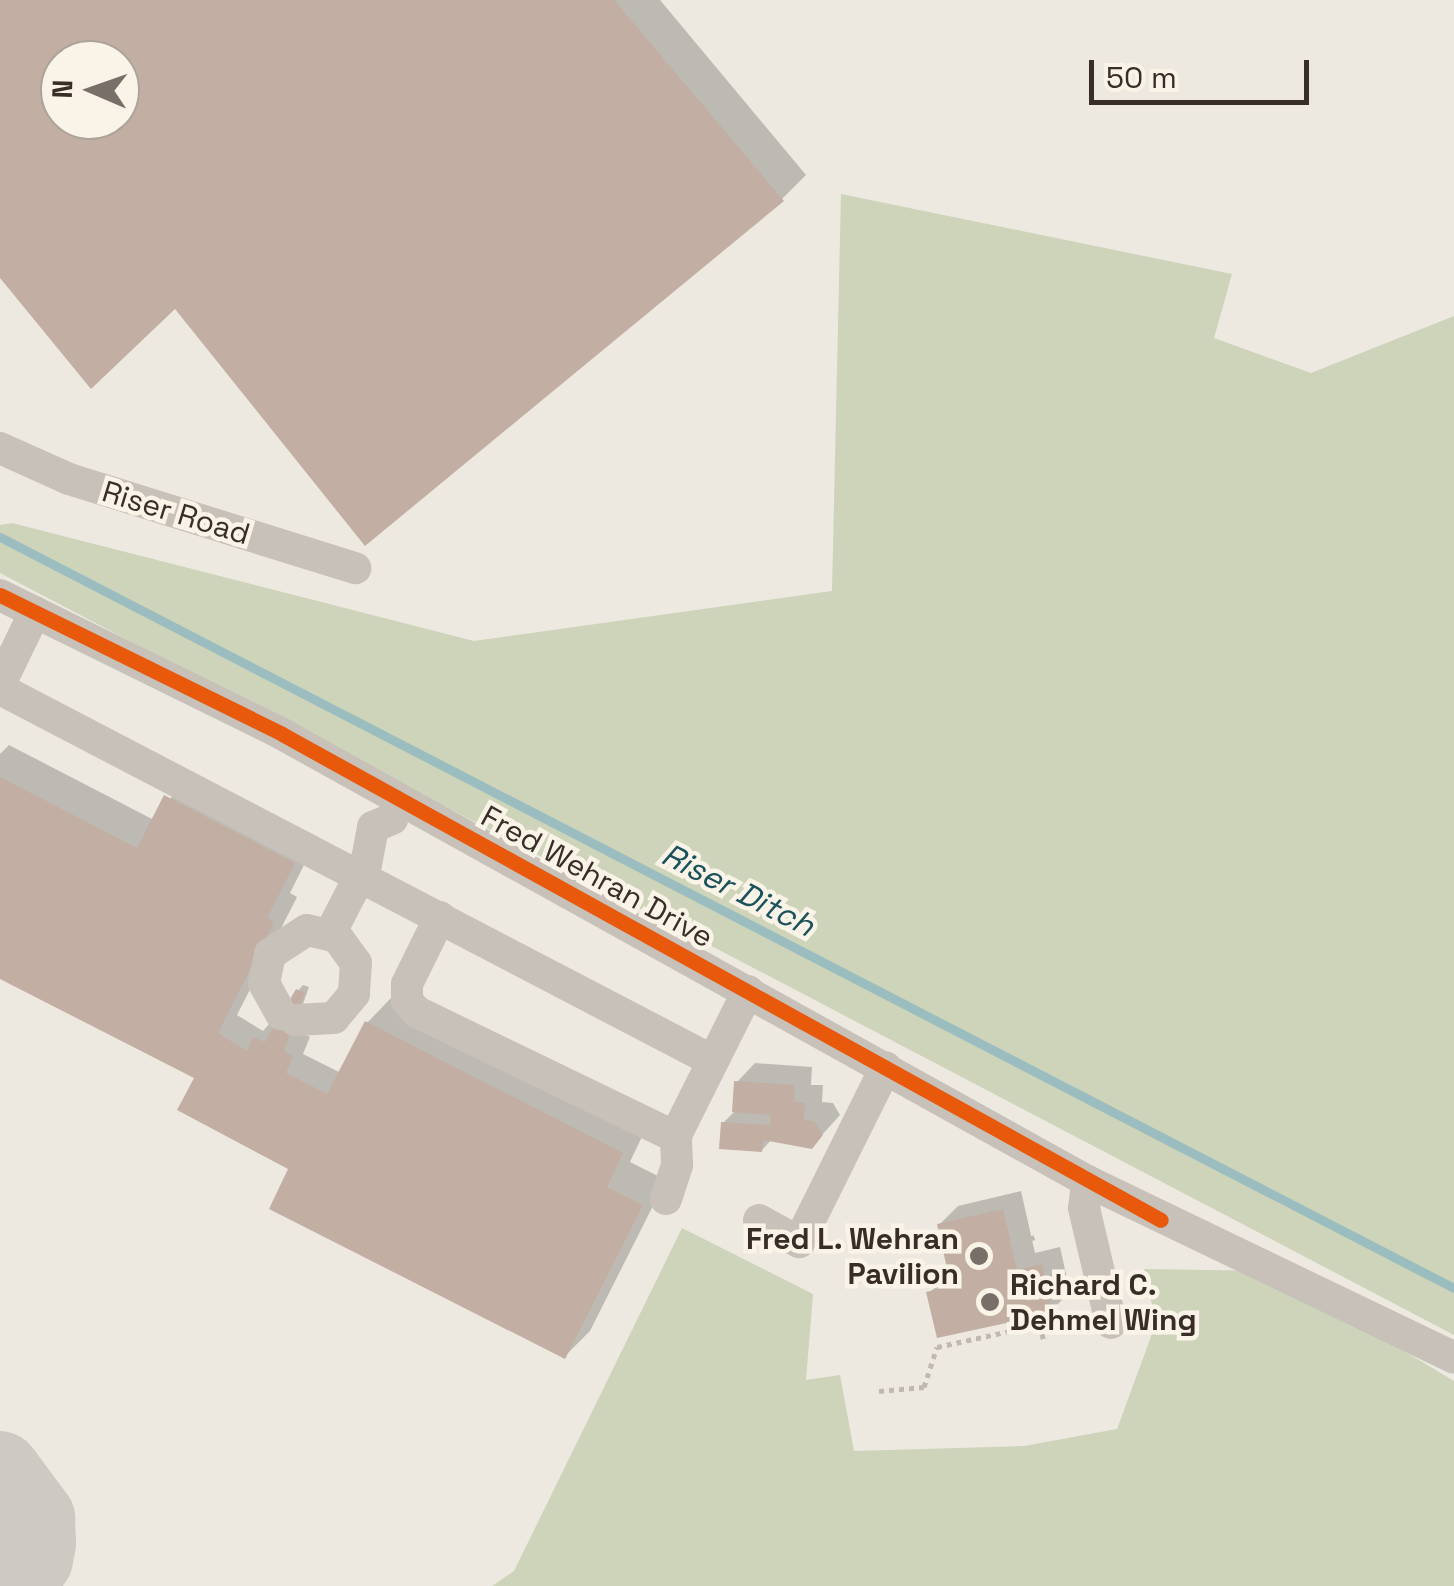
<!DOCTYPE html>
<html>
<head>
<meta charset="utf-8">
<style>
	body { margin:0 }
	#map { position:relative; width:1454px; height:1586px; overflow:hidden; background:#ede9e1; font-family:"Space Grotesk",sans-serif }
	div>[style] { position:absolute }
	.green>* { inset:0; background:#cdd4ba }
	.shadow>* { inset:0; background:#0003 }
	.stream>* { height:9px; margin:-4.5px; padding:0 4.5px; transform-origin:4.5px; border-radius:4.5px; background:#9bbdc0 }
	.taxiway>* { height:80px; margin:-40px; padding:0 40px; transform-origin:40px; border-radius:40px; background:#cec9c2 }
	.building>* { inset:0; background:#c2aea2 }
	.path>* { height:5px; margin-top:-2.5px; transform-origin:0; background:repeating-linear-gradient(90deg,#bfb9b2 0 5px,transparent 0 10px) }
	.minor>* { height:32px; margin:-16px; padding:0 16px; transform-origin:16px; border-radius:16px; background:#c7c1b9 }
	.cycleway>* { height:15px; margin:-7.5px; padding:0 7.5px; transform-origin:7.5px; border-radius:7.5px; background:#e8590c }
	.dots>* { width:28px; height:28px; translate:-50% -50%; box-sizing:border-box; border:5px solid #faf3e7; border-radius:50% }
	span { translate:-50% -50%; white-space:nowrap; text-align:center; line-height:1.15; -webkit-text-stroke:9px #faf3e7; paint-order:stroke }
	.street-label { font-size:30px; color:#382e27 }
	.poi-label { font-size:30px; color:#382e27; font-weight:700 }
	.right { translate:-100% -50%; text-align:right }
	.left { translate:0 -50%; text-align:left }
	.water-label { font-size:32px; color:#1a525b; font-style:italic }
	.north { position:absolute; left:40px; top:40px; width:100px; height:100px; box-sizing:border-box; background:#faf3e7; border:2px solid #aca49a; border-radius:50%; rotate:272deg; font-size:28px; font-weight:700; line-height:40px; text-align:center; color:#382e27 }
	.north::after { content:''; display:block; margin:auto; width:35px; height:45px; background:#776f68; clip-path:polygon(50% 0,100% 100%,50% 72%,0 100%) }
	.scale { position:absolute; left:1089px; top:60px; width:220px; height:45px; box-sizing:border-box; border:5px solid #382e27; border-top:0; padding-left:12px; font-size:30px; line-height:35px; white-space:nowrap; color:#382e27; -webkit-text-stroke:8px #faf3e7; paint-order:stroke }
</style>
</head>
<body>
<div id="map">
	<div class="green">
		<div style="clip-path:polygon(841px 194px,1232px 274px,1214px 338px,1311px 373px,1454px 316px,1454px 1335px,0 573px,0 525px,12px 523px,474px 641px,832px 591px)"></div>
		<div style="clip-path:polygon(682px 1228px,813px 1294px,806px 1380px,840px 1375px,854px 1451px,1024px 1446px,1117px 1429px,1156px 1323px,1144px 1269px,1271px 1271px,1454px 1381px,1454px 1586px,492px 1586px,514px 1571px)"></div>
	</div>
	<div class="shadow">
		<div style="clip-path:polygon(evenodd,0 0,660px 0,806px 175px,782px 199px,175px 306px,0 274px,0 0,60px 60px,120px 60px,120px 120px,60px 120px,60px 60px)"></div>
		<div style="clip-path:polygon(9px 745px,154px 820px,191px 772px,318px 837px,290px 893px,297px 897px,237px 1015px,263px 1031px,303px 985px,309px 987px,294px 1029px,310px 1037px,303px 1054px,341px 1073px,367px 1023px,391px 998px,646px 1128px,630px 1162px,666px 1180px,590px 1331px,565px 1356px,198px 1077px,0 977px,0 754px)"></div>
		<div style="clip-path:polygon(755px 1063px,812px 1067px,811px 1085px,823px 1085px,822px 1102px,833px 1103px,840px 1115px,812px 1146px,772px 1139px,762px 1150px,723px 1123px,735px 1111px,737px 1082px)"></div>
		<div style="clip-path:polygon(1021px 1191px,1035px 1253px,1060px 1247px,1070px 1292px,1052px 1310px,929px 1293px,951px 1273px,940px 1224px,958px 1206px)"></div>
	</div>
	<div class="stream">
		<div style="left:0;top:537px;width:1636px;rotate:27.32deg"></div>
	</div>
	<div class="taxiway">
		<div style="left:0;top:1471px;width:59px;rotate:53.3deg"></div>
		<div style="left:35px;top:1518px;width:25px;rotate:88deg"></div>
		<div style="left:36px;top:1543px;width:16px;rotate:101deg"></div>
		<div style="left:33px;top:1559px;width:40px;rotate:137deg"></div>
	</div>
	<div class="building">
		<div style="clip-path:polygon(evenodd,0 0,614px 0,784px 201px,365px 546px,175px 309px,91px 389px,0 278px,0 0,60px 60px,120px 60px,120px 120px,60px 120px,60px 60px)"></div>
		<div style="clip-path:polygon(0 777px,137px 848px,164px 795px,295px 863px,267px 918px,274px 922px,218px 1033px,247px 1051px,253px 1037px,265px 1042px,296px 989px,305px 993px,284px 1051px,293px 1056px,286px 1073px,327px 1094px,365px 1021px,623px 1153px,607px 1187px,643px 1205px,565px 1359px,269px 1209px,288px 1169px,177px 1110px,194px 1078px,0 979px)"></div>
		<div style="clip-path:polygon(734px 1081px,795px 1085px,794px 1102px,805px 1103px,804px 1120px,814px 1121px,823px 1135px,812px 1149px,763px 1140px,762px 1152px,719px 1149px,721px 1122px,770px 1125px,770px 1115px,732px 1112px)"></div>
		<div style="clip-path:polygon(1003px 1209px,1017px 1270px,1042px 1264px,1053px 1313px,937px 1338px,926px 1292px,951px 1286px,937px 1224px)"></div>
	</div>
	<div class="path">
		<div style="left:1010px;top:1243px;width:26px;rotate:-13deg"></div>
		<div style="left:1040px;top:1324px;width:19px;rotate:78deg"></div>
		<div style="left:879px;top:1391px;width:45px;rotate:-5.1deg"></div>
		<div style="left:924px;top:1387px;width:42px;rotate:-72deg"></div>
		<div style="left:937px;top:1347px;width:121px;rotate:-12.4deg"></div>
	</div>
	<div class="minor">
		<div style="left:0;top:448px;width:76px;rotate:24.2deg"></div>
		<div style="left:69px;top:479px;width:300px;rotate:17.3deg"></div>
		<div style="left:0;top:595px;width:314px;rotate:26.2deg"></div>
		<div style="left:282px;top:734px;width:921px;rotate:29.04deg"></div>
		<div style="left:1087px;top:1181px;width:407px;rotate:25.7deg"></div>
		<div style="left:0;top:684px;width:80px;rotate:-64.1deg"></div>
		<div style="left:0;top:689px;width:804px;rotate:27.55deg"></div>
		<div style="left:440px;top:917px;width:75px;rotate:116.2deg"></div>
		<div style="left:407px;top:984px;width:17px;rotate:90deg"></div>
		<div style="left:407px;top:1001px;width:15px;rotate:48deg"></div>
		<div style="left:417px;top:1012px;width:288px;rotate:25.8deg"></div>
		<div style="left:330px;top:934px;width:79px;rotate:-62.8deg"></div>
		<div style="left:366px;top:864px;width:38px;rotate:-79deg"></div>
		<div style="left:373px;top:827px;width:21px;rotate:-23deg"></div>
		<div style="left:281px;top:1014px;width:35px;rotate:-119deg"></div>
		<div style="left:264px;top:983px;width:30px;rotate:-78deg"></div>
		<div style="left:270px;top:954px;width:44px;rotate:-33deg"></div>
		<div style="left:307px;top:930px;width:31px;rotate:13deg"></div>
		<div style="left:337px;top:937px;width:32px;rotate:54deg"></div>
		<div style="left:356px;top:963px;width:31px;rotate:94deg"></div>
		<div style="left:354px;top:994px;width:31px;rotate:130deg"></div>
		<div style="left:334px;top:1018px;width:39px;rotate:177deg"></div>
		<div style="left:1087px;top:1181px;width:27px;rotate:96deg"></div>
		<div style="left:1084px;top:1208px;width:118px;rotate:76.8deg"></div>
		<div style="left:666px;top:1199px;width:36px;rotate:-72deg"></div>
		<div style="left:677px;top:1165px;width:30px;rotate:-92deg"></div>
		<div style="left:676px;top:1135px;width:161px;rotate:-63.4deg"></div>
		<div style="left:759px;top:1220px;width:46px;rotate:28.8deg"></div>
		<div style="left:799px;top:1242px;width:195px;rotate:-63.6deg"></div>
	</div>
	<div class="cycleway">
		<div style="left:0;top:595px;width:314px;rotate:26.2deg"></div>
		<div style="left:282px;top:734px;width:1004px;rotate:28.94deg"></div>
	</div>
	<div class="dots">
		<div style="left:979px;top:1256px;background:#776f68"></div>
		<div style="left:990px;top:1302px;background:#776f68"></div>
	</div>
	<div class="street-label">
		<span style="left:176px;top:513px;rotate:17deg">Riser Road</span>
		<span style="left:597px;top:877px;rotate:29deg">Fred Wehran Drive</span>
	</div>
	<div class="poi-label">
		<span class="right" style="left:959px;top:1256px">Fred L. Wehran<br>Pavilion</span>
		<span class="left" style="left:1010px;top:1302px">Richard C.<br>Dehmel Wing</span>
	</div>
	<div class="water-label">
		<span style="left:738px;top:890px;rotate:27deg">Riser Ditch</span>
	</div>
	<div class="north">N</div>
	<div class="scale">50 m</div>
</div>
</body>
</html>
